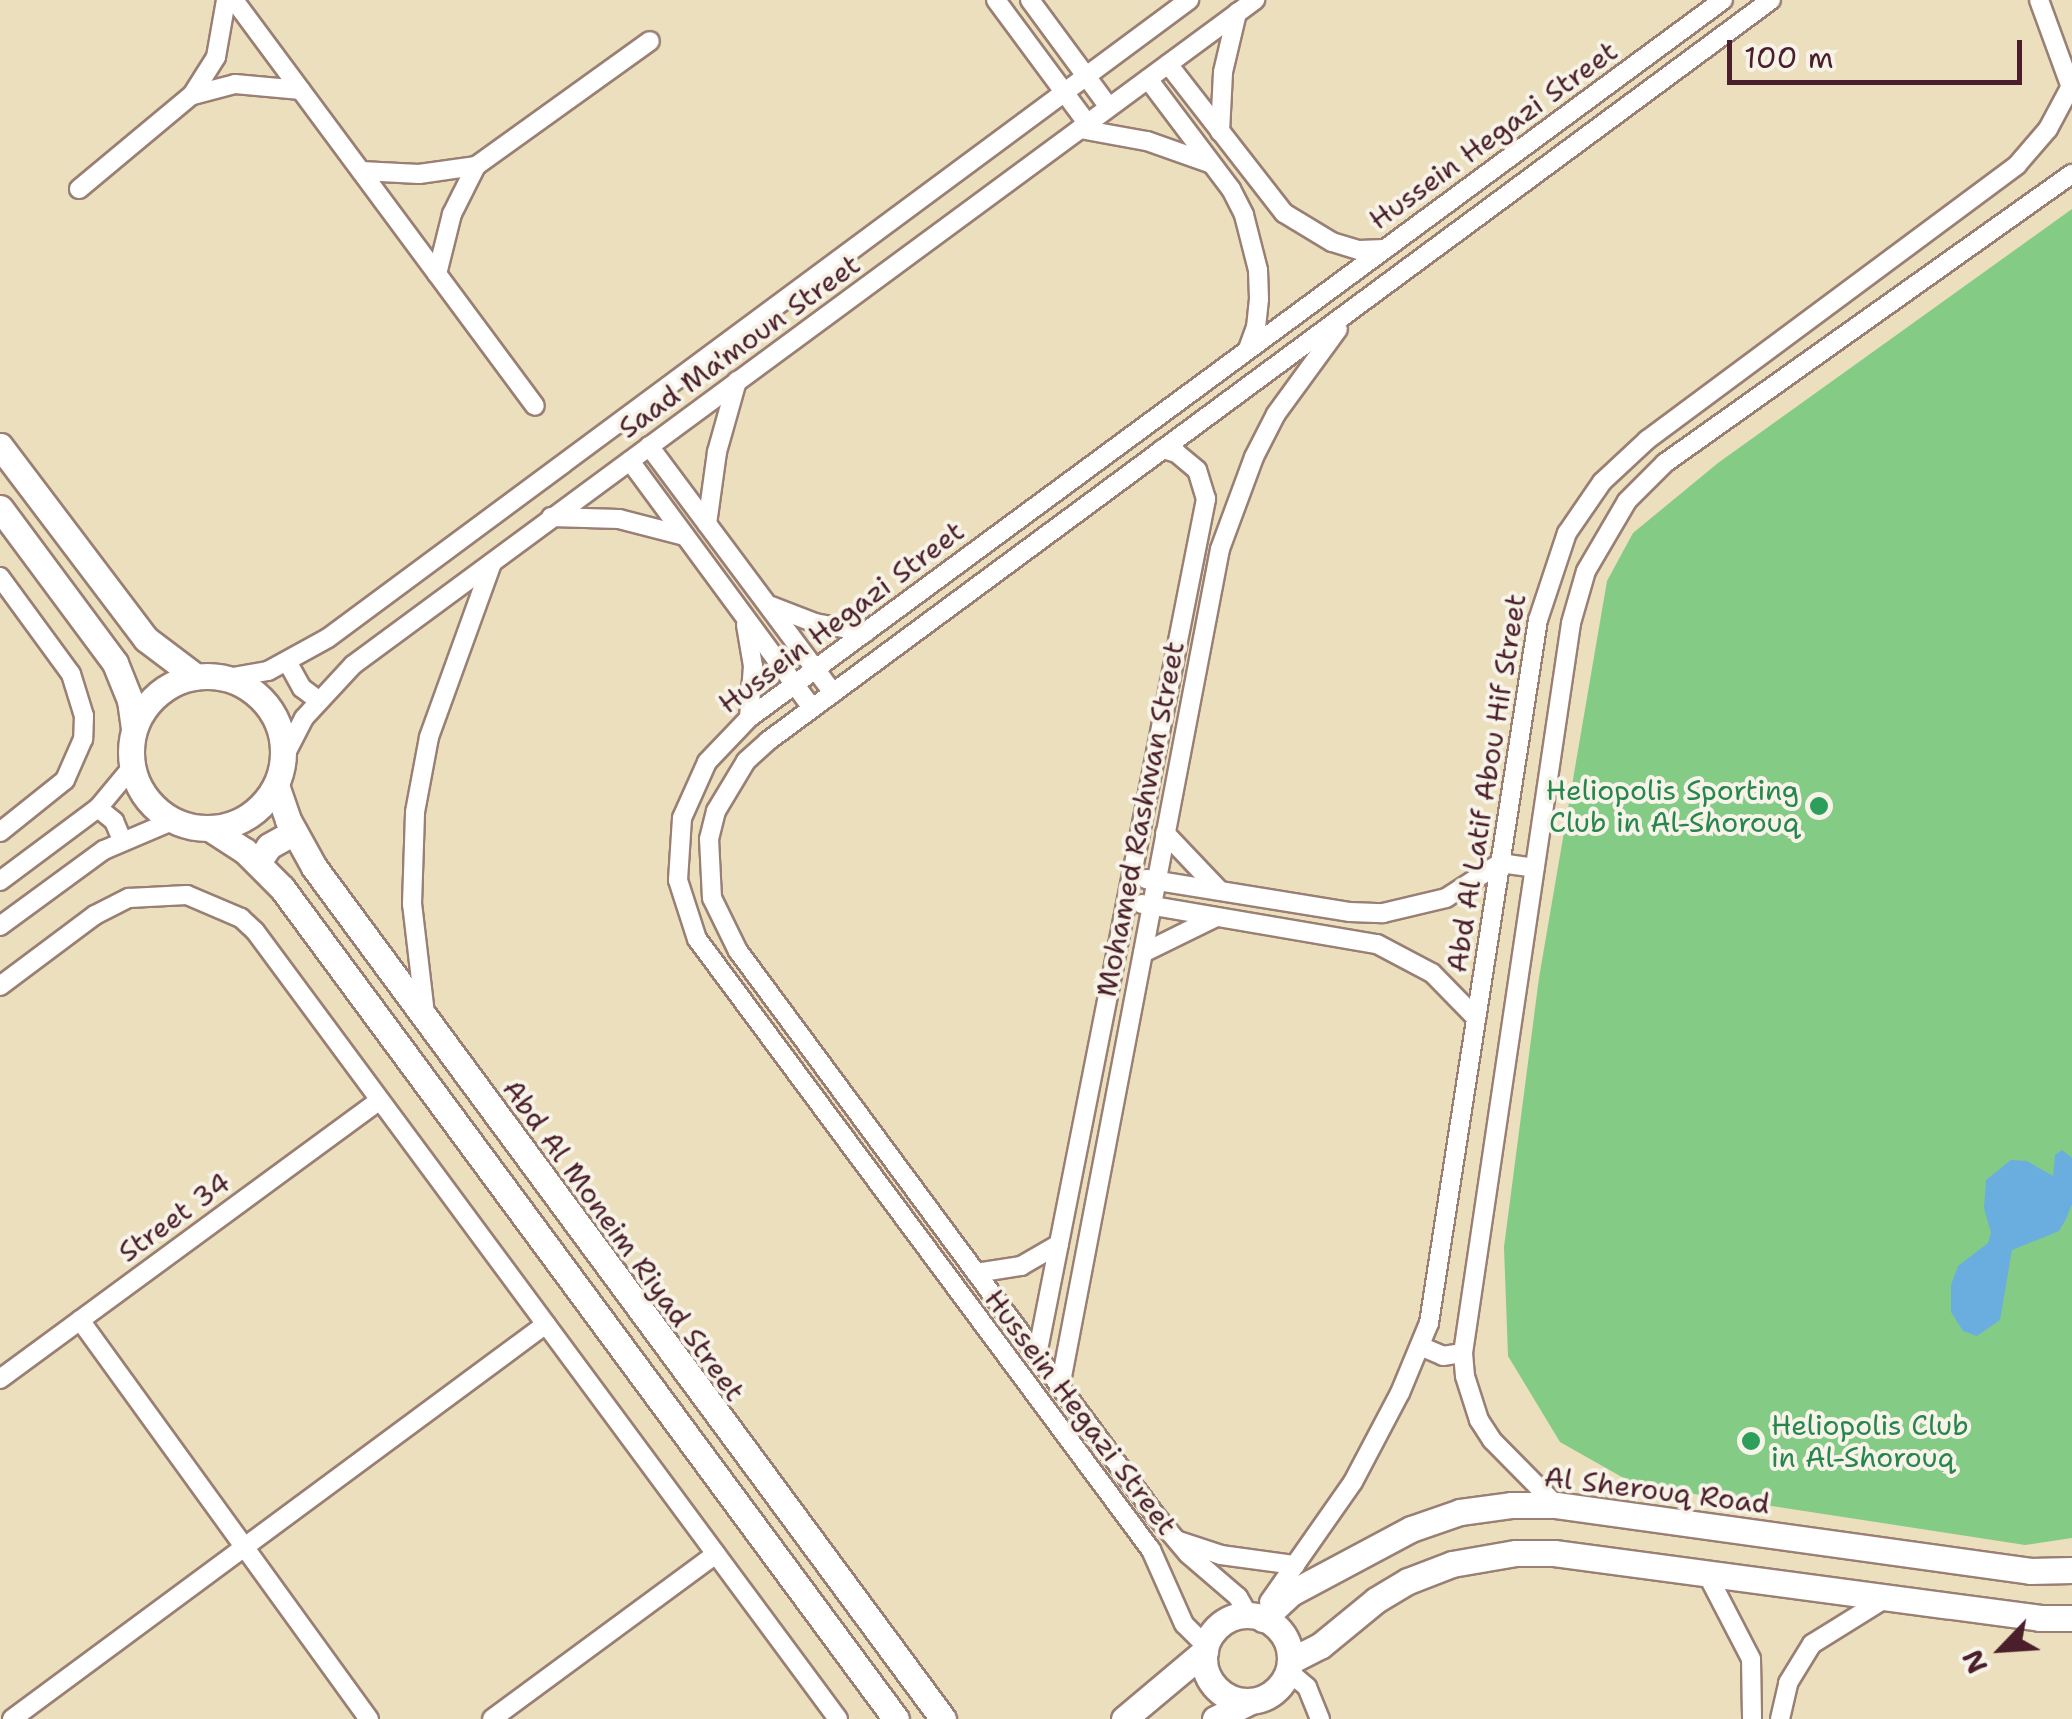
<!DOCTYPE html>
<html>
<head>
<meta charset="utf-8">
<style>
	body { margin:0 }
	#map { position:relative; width:2072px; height:1719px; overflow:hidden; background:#ebdfbd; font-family:"Shantell Sans",sans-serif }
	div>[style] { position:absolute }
	.green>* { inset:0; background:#84cb86 }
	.water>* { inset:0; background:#6aaee0 }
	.roads { filter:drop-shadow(2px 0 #9a7f74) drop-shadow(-2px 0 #9a7f74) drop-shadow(0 2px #9a7f74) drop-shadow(0 -2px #9a7f74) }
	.street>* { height:18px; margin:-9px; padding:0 9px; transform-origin:9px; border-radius:9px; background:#fff }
	.secondary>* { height:25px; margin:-12.5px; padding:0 12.5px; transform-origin:12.5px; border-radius:12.5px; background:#fff }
	.secondary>.ring { margin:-12.5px; padding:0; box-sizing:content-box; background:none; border:25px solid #fff; border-radius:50% }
	.dots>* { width:28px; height:28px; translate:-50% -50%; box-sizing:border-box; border:5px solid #f7f3e8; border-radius:50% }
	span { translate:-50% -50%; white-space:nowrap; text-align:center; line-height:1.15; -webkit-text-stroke:8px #f7f3e8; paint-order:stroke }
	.street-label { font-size:28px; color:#4a1f2b }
	.leisure-label { font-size:28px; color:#27864d }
	.right { translate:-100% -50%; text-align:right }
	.left { translate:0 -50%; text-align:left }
	.north { position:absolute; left:1952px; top:1599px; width:100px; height:100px; -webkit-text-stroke:8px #f7f3e8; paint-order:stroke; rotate:245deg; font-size:28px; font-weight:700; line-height:40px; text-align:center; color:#4a1f2b }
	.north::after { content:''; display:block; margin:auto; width:35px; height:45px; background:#4a1f2b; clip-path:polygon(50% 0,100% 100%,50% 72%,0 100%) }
	.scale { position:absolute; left:1727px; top:40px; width:295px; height:45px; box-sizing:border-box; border:5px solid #4a1f2b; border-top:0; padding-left:12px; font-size:30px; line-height:35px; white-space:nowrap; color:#4a1f2b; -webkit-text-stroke:8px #f7f3e8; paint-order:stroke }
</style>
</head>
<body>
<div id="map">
	<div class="green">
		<div style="clip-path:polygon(2072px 209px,2072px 1538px,2025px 1545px,1636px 1485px,1560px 1442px,1508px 1356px,1504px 1247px,1539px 978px,1607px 581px,1633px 533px,1718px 463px)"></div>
	</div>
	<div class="water">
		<div style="clip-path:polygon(2062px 1150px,2072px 1158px,2072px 1204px,2066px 1219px,2059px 1231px,2012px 1250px,2000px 1320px,1977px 1336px,1963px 1331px,1951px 1312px,1951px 1285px,1958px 1266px,1988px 1243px,1991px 1233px,1984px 1208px,1986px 1180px,2011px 1160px,2027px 1161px,2053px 1176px,2055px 1155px)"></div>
	</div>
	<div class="roads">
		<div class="street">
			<div style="left:234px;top:0;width:505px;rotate:53.45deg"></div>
			<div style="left:996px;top:0;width:153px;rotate:53.5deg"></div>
			<div style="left:1030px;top:0;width:133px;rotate:53.6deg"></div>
			<div style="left:2039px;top:0;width:96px;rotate:69.9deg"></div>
			<div style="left:1168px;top:64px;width:189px;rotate:52.1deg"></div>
			<div style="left:1284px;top:213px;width:56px;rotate:31.1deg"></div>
			<div style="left:1332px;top:242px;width:28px;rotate:17deg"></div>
			<div style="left:1359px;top:250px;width:26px;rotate:-2deg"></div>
			<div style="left:1148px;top:79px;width:138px;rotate:53deg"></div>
			<div style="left:1231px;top:189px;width:29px;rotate:63deg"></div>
			<div style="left:1244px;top:215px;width:57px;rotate:75.7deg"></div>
			<div style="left:1258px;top:270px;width:29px;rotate:88deg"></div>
			<div style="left:1259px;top:299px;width:28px;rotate:96deg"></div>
			<div style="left:1256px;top:327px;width:23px;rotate:110deg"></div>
			<div style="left:193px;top:95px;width:43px;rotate:-14.7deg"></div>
			<div style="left:235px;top:84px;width:66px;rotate:5.2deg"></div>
			<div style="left:1080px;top:129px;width:68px;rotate:10.2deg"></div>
			<div style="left:1147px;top:141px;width:66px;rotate:19.5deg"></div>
			<div style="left:1220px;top:132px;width:60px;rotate:-87.1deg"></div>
			<div style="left:1223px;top:72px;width:61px;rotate:-76.7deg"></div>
			<div style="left:361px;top:171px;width:58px;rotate:3deg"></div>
			<div style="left:419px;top:174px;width:58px;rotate:-8deg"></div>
			<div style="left:476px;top:166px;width:214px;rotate:-35.7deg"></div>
			<div style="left:79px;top:189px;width:147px;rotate:-39.8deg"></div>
			<div style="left:192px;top:95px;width:45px;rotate:-57.7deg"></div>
			<div style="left:216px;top:57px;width:58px;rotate:-80deg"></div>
			<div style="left:437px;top:274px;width:62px;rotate:-76deg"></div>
			<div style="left:452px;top:214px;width:54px;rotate:-63.4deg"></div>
			<div style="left:649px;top:446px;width:308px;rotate:53.3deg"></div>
			<div style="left:630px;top:461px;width:307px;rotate:53.6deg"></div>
			<div style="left:551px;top:517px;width:68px;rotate:1.7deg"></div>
			<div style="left:619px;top:519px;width:68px;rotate:14.4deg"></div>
			<div style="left:707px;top:524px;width:73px;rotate:-82.1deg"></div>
			<div style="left:717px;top:452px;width:74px;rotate:-74.3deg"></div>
			<div style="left:0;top:577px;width:120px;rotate:53.8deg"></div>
			<div style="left:71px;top:674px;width:44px;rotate:72.8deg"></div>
			<div style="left:84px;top:716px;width:23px;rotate:92deg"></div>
			<div style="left:83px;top:739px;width:45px;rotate:113.7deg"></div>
			<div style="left:65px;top:780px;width:83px;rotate:141.3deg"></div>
			<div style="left:771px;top:606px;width:47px;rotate:21.1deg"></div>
			<div style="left:815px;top:623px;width:52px;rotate:10deg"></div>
			<div style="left:746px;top:625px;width:42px;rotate:80.3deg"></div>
			<div style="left:753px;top:666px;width:52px;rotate:94.4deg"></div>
			<div style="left:288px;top:663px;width:29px;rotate:61deg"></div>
			<div style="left:302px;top:688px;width:20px;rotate:37deg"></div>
			<div style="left:227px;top:678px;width:42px;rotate:-9.7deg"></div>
			<div style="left:268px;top:671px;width:68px;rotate:-28.8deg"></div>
			<div style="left:328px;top:638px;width:1072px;rotate:-36.54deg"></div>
			<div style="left:283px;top:759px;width:46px;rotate:-62.9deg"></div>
			<div style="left:304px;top:718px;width:72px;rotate:-47.2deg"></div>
			<div style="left:353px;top:665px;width:1121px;rotate:-36.4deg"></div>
			<div style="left:98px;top:808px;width:21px;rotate:39deg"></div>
			<div style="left:114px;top:821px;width:21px;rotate:67deg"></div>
			<div style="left:1165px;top:833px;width:79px;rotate:46.5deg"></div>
			<div style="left:1146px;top:879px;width:207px;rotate:9.2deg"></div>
			<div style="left:1350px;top:912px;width:33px;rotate:2deg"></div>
			<div style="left:1383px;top:913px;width:65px;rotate:-13.4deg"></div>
			<div style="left:1446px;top:898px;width:64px;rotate:-32.9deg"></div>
			<div style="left:1500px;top:863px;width:35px;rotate:8deg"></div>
			<div style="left:0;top:881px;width:122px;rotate:-36.7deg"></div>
			<div style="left:98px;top:808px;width:53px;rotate:-50.3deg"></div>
			<div style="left:1142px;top:904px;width:238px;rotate:9.7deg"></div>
			<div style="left:1377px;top:944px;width:62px;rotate:27.8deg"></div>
			<div style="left:1432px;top:973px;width:63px;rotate:45.6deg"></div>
			<div style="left:0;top:926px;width:129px;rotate:-36.2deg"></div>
			<div style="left:104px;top:850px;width:74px;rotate:-23.1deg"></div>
			<div style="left:1143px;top:953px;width:79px;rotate:-26.2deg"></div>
			<div style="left:0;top:986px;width:119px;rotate:-36.8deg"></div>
			<div style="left:95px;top:915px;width:38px;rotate:-27deg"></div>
			<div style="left:129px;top:898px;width:58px;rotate:-3deg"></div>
			<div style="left:187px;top:895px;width:59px;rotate:23.1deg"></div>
			<div style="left:241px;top:918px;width:19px;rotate:43deg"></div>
			<div style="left:255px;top:931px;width:980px;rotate:53.5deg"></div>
			<div style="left:425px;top:1014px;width:111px;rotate:-96.7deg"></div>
			<div style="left:412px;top:904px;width:92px;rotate:-88.1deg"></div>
			<div style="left:415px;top:812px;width:76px;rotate:-79.4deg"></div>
			<div style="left:429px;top:737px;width:185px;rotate:-70.1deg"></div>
			<div style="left:976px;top:1273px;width:46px;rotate:-8.8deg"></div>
			<div style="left:1021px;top:1266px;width:44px;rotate:-30.1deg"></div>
			<div style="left:80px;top:1320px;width:493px;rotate:54.1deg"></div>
			<div style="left:1420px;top:1346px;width:25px;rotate:23deg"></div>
			<div style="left:1443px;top:1356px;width:20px;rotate:-9deg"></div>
			<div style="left:1037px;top:1355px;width:873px;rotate:-78.83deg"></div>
			<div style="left:1206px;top:499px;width:30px;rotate:-107deg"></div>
			<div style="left:1197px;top:470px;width:26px;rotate:-140deg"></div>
			<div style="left:1177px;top:453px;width:15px;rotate:-164deg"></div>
			<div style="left:0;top:1379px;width:471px;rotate:-36.3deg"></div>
			<div style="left:1060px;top:1387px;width:853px;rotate:-79.19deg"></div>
			<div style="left:1220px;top:549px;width:98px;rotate:-69.7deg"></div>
			<div style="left:1254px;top:457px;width:48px;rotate:-62.9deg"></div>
			<div style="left:1276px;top:414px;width:105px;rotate:-53.9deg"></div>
			<div style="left:1556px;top:1505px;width:91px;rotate:-134.6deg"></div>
			<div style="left:1492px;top:1440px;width:24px;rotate:-123deg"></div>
			<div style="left:1479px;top:1420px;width:46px;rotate:-107.7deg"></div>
			<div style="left:1465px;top:1376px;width:23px;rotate:-95deg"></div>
			<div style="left:1463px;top:1353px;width:738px;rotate:-81.58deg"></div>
			<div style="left:1571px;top:623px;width:54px;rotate:-73.9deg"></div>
			<div style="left:1586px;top:571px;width:81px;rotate:-59.6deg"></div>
			<div style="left:1627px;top:501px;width:54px;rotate:-45deg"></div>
			<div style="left:1665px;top:463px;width:499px;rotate:-35.4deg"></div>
			<div style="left:1179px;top:1541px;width:44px;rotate:18.4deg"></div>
			<div style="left:1221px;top:1555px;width:75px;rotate:7.7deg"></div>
			<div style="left:1707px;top:1574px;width:96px;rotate:62.6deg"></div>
			<div style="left:1751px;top:1659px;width:60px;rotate:89deg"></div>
			<div style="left:1269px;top:1602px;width:146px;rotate:-55deg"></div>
			<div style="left:1353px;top:1482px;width:101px;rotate:-62.2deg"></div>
			<div style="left:1400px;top:1393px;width:76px;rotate:-67.5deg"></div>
			<div style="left:1429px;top:1323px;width:711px;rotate:-81.19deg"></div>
			<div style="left:1538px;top:620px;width:92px;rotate:-71.6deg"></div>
			<div style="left:1567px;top:533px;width:62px;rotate:-55.5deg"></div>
			<div style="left:1602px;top:482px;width:62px;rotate:-43deg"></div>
			<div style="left:1647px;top:440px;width:461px;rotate:-36.6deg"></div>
			<div style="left:2017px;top:165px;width:48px;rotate:-49.3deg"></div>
			<div style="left:2048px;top:129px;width:51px;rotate:-61.9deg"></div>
			<div style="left:1249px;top:1616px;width:22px;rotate:-120deg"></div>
			<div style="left:1238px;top:1597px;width:66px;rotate:-139.3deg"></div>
			<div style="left:1188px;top:1554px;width:50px;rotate:-130.1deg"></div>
			<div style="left:1156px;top:1516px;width:703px;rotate:-126.49deg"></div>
			<div style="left:738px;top:951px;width:59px;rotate:-116.1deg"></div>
			<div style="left:712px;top:898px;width:59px;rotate:-92.9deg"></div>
			<div style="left:709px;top:839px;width:29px;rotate:-76deg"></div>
			<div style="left:716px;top:811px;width:58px;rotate:-59deg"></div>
			<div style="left:746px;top:761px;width:30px;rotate:-42deg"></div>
			<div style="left:768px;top:741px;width:1247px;rotate:-36.46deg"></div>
			<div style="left:1206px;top:1646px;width:31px;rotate:-135deg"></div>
			<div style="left:1184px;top:1624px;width:81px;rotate:-114deg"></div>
			<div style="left:1151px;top:1550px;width:761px;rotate:-126.61deg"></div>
			<div style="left:697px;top:939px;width:62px;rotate:-107.9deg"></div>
			<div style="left:678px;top:880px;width:62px;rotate:-86.3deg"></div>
			<div style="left:682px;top:818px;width:61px;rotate:-65.9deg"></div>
			<div style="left:707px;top:762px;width:61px;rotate:-46.3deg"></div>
			<div style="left:749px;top:718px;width:1210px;rotate:-36.4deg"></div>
			<div style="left:1288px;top:1671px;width:25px;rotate:40deg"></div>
			<div style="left:1307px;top:1687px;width:35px;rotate:68deg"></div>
			<div style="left:12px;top:1719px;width:664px;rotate:-36.49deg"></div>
			<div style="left:492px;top:1719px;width:278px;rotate:-36.4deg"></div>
			<div style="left:1780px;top:1719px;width:37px;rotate:-77deg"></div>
			<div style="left:1788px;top:1683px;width:46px;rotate:-58.4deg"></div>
			<div style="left:1812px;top:1644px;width:87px;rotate:-31.9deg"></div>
		</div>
		<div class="secondary">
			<div style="left:0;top:446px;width:242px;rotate:52.9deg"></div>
			<div style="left:146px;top:639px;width:61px;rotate:37.1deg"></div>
			<div style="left:0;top:508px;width:193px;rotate:53.4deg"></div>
			<div style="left:115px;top:663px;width:40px;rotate:68deg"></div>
			<div style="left:130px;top:700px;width:28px;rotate:82deg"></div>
			<div class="ring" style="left:131px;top:676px;width:127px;height:127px"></div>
			<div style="left:276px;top:785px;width:37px;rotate:71deg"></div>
			<div style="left:288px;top:820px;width:54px;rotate:61deg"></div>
			<div style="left:314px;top:867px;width:1059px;rotate:53.56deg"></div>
			<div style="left:211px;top:829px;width:40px;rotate:32.9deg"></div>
			<div style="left:245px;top:851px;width:52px;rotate:45deg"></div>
			<div style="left:282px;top:888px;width:1033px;rotate:53.54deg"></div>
			<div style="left:258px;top:862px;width:19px;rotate:-55deg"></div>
			<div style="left:269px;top:846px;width:29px;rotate:-29deg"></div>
			<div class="ring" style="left:1204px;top:1615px;width:61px;height:61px"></div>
			<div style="left:1263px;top:1619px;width:38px;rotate:-43deg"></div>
			<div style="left:1291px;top:1593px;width:136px;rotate:-28.1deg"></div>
			<div style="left:1411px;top:1529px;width:52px;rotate:-19.1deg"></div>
			<div style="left:1460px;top:1512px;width:51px;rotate:-7.8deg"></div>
			<div style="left:1511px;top:1505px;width:45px"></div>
			<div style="left:1556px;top:1505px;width:479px;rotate:7.9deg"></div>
			<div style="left:2030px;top:1571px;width:42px;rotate:-1.4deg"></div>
			<div style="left:1290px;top:1661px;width:34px;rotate:-27deg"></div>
			<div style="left:1320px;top:1646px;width:72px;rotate:-39.4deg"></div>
			<div style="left:1376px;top:1600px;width:37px;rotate:-31deg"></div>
			<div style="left:1408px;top:1581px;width:47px;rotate:-21.1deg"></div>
			<div style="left:1452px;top:1564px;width:65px;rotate:-9.8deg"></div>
			<div style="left:1516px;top:1553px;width:38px"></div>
			<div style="left:1554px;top:1553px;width:489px;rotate:7.6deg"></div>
			<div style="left:2039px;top:1618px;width:33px"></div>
			<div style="left:1124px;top:1719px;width:106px;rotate:-40deg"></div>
			<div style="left:1215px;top:1719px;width:40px;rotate:-26.6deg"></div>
		</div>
	</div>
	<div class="dots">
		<div style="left:1819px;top:806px;background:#2e9e5b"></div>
		<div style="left:1751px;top:1441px;background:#2e9e5b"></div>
	</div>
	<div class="street-label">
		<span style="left:1493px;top:135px;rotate:-36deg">Hussein Hegazi Street</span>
		<span style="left:739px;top:346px;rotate:-36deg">Saad Ma'moun Street</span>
		<span style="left:841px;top:617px;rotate:-37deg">Hussein Hegazi Street</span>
		<span style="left:1486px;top:783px;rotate:-81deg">Abd Al Latif Abou Hif Street</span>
		<span style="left:1140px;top:819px;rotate:-79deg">Mohamed Rashwan Street</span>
		<span style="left:174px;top:1217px;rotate:-36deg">Street 34</span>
		<span style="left:624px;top:1240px;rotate:54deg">Abd Al Moneim Riyad Street</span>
		<span style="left:1081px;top:1412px;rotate:53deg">Hussein Hegazi Street</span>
		<span style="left:1657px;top:1490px;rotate:7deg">Al Sherouq Road</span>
	</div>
	<div class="leisure-label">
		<span class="right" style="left:1799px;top:806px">Heliopolis Sporting<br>Club in Al-Shorouq</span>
		<span class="left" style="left:1771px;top:1441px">Heliopolis Club<br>in Al-Shorouq</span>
	</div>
	<div class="north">N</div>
	<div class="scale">100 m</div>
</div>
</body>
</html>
